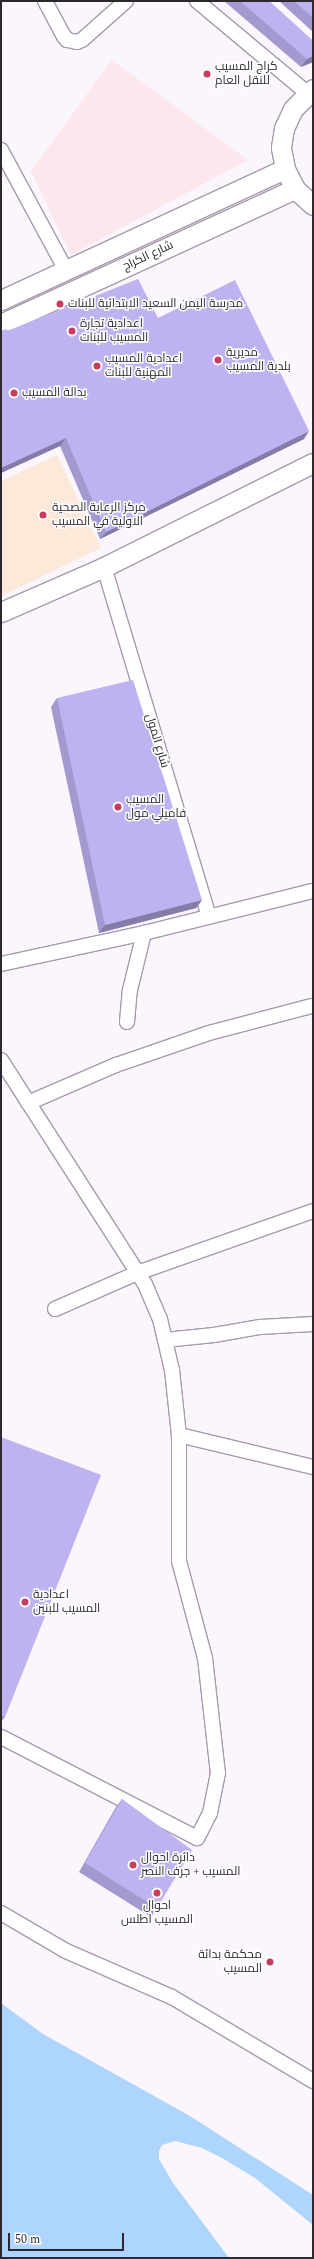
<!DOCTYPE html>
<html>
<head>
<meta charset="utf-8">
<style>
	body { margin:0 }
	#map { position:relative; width:314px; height:2259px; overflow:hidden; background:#fbf5fd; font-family:Spectral,Cairo,serif }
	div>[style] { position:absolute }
	.industrial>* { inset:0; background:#fce7ed }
	.medical>* { inset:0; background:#fde9da }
	.water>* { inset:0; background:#aed5fe }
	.roads { filter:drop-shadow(1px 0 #a79aac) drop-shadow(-1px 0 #a79aac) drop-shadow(0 1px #a79aac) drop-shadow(0 -1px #a79aac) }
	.street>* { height:14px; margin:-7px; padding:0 7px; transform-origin:7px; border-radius:7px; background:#fff }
	.secondary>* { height:19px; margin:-9.5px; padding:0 9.5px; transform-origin:9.5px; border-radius:9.5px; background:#fff }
	.wall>* { inset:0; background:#a399ce }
	.shaded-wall>* { inset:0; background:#857da8 }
	.building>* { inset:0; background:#beb2f0 }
	.dots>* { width:11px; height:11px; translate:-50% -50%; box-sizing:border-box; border:2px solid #fff; border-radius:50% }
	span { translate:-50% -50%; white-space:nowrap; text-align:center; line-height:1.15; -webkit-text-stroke:3px #fff; paint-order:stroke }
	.poi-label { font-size:12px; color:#2d272f }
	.left { translate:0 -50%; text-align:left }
	.right { translate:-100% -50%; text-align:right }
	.street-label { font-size:12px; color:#2d272f }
	.frame { position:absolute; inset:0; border:2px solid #2d272f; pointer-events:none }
	.scale { position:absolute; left:8px; top:2233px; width:116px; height:18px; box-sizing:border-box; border:2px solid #2d272f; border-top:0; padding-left:5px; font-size:12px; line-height:14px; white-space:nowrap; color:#2d272f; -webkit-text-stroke:3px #fff; paint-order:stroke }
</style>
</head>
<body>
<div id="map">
	<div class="industrial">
		<div style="clip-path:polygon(112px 60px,248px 160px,71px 255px,31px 171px)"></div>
	</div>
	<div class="medical">
		<div style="clip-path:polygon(57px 455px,101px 548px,1px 596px,1px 481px)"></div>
	</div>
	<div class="water">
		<div style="clip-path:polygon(1px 2003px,43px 2034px,190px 2116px,313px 2195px,313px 2225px,255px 2178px,222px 2158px,202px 2148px,175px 2141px,162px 2145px,159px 2151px,159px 2159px,173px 2183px,229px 2258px,1px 2258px)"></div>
	</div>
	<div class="roads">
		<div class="street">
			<div style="left:45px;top:1px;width:40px;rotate:62deg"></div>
			<div style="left:64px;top:36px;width:5px;rotate:53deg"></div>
			<div style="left:67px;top:40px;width:10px;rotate:11deg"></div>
			<div style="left:77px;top:42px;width:5px;rotate:-22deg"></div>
			<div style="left:82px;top:40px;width:59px;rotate:-41.6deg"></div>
			<div style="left:197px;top:1px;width:143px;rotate:39.9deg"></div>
			<div style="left:1px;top:150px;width:136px;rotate:61.6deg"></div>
			<div style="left:104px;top:567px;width:364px;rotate:73.3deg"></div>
			<div style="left:1px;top:964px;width:146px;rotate:-12.2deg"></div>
			<div style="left:144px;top:933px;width:174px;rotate:-14deg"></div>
			<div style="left:127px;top:1022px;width:32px;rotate:-85deg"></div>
			<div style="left:130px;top:990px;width:59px;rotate:-76.2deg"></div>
			<div style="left:1px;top:1060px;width:266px;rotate:57.3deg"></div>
			<div style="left:145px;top:1284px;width:38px;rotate:67deg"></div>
			<div style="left:160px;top:1319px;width:52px;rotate:76.8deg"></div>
			<div style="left:172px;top:1370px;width:65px;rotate:83.9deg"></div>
			<div style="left:179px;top:1435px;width:126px;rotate:90deg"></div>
			<div style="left:179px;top:1561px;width:100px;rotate:75deg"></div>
			<div style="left:205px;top:1658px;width:116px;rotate:83.6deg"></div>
			<div style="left:218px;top:1773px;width:41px;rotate:101.3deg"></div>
			<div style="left:210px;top:1813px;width:28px;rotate:117deg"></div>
			<div style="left:197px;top:1838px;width:220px;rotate:-152.7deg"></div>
			<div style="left:28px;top:1103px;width:96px;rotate:-23.4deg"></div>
			<div style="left:116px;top:1065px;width:98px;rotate:-19deg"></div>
			<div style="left:209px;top:1033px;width:106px;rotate:-14.8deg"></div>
			<div style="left:55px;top:1309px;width:90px;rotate:-23.7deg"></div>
			<div style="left:137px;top:1273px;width:187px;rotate:-19.4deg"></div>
			<div style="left:165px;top:1340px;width:49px;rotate:-5.8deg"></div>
			<div style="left:214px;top:1335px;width:47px;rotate:-9.9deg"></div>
			<div style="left:260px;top:1327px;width:53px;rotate:-3.2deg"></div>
			<div style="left:179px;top:1435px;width:138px;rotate:13.4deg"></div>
			<div style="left:1px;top:1913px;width:75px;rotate:30.3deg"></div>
			<div style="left:66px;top:1951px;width:116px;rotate:23.5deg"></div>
			<div style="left:172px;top:1997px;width:164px;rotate:30.8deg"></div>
		</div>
		<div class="secondary">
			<div style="left:313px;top:89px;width:28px;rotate:135deg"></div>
			<div style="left:293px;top:109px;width:21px;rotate:115deg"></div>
			<div style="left:284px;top:128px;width:20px;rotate:99deg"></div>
			<div style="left:281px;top:148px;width:21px;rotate:79deg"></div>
			<div style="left:285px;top:169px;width:22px;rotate:63deg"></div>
			<div style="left:295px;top:189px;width:24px;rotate:42deg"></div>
			<div style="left:1px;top:300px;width:313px;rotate:-24.8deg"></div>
			<div style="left:1px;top:324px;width:324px;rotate:-24.7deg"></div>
			<div style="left:1px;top:612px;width:112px;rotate:-23.6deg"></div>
			<div style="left:104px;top:567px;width:233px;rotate:-26.5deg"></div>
		</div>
	</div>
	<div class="wall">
		<div style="clip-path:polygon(224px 1px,269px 1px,313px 41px,313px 62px,301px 67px)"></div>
		<div style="clip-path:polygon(279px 1px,313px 1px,313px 32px)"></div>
		<div style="clip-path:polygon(158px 318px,304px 439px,100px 539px,60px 446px,1px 473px,1px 331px)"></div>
		<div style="clip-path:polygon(57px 698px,202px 900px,196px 908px,99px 933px,51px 707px)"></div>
		<div style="clip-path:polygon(1px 1437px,5px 1717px,1px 1722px)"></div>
		<div style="clip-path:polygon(122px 1799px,157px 1908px,151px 1917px,79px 1872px,116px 1807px)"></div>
	</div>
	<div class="shaded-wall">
		<div style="clip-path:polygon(313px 56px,313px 62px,301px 67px,307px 59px)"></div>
		<div style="clip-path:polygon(309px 431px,304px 439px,100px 539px,106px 532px)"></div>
		<div style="clip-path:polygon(66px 438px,60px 446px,1px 473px,1px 468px)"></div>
		<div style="clip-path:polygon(202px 900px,196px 908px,99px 933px,105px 925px)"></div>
	</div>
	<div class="building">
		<div style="clip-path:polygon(240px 1px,269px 1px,313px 41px,313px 56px,307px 59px)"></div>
		<div style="clip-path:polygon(294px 1px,313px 1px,313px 18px)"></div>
		<div style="clip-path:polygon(138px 279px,158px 318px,235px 280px,309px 431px,106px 532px,66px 438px,1px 468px,1px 331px,6px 329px,7px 331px)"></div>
		<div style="clip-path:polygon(133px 680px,202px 900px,105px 925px,57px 698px)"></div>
		<div style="clip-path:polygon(1px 1437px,101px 1475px,5px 1717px,1px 1715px)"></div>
		<div style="clip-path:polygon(122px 1799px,192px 1850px,157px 1908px,85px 1863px)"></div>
	</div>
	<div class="dots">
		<div style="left:207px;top:74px;background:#ca3b60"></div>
		<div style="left:60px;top:304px;background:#ca3b60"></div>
		<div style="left:72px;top:331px;background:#ca3b60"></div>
		<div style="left:218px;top:360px;background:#ca3b60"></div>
		<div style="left:97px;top:366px;background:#ca3b60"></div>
		<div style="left:14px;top:393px;background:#ca3b60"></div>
		<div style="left:43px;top:515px;background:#ca3b60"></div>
		<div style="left:118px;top:807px;background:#ca3b60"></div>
		<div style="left:25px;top:1602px;background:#ca3b60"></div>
		<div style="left:133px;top:1865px;background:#ca3b60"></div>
		<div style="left:157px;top:1893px;background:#ca3b60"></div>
		<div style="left:270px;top:1962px;background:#ca3b60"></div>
	</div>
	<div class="poi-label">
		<span class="left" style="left:215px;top:74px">كراج المسيب<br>للنقل العام</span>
		<span class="left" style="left:68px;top:304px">مدرسة اليمن السعيد الابتدائية للبنات</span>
		<span class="left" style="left:80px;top:331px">اعدادية تجارة<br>المسيب للبنات</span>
		<span class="left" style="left:226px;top:360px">مديرية<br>بلدية المسيب</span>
		<span class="left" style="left:105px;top:366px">اعدادية المسيب<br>المهنية للبنات</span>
		<span class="left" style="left:22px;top:393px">بدالة المسيب</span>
		<span class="left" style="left:52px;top:515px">مركز الرعاية الصحية<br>الاولية في المسيب</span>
		<span class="left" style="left:126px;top:807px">المسيب<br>فاميلي مول</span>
		<span class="left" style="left:33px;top:1602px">اعدادية<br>المسيب للبنين</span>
		<span class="left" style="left:141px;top:1865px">دائرة احوال<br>المسيب + جرف النصر</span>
		<span style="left:157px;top:1913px">احوال<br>المسيب اطلس</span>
		<span class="right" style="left:262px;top:1962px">محكمة بدائة<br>المسيب</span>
	</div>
	<div class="street-label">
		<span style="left:148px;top:256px;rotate:-25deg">شارع الكراج</span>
		<span style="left:157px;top:741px;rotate:73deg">شارع المول</span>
	</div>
	<div class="frame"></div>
	<div class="scale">50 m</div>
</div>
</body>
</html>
